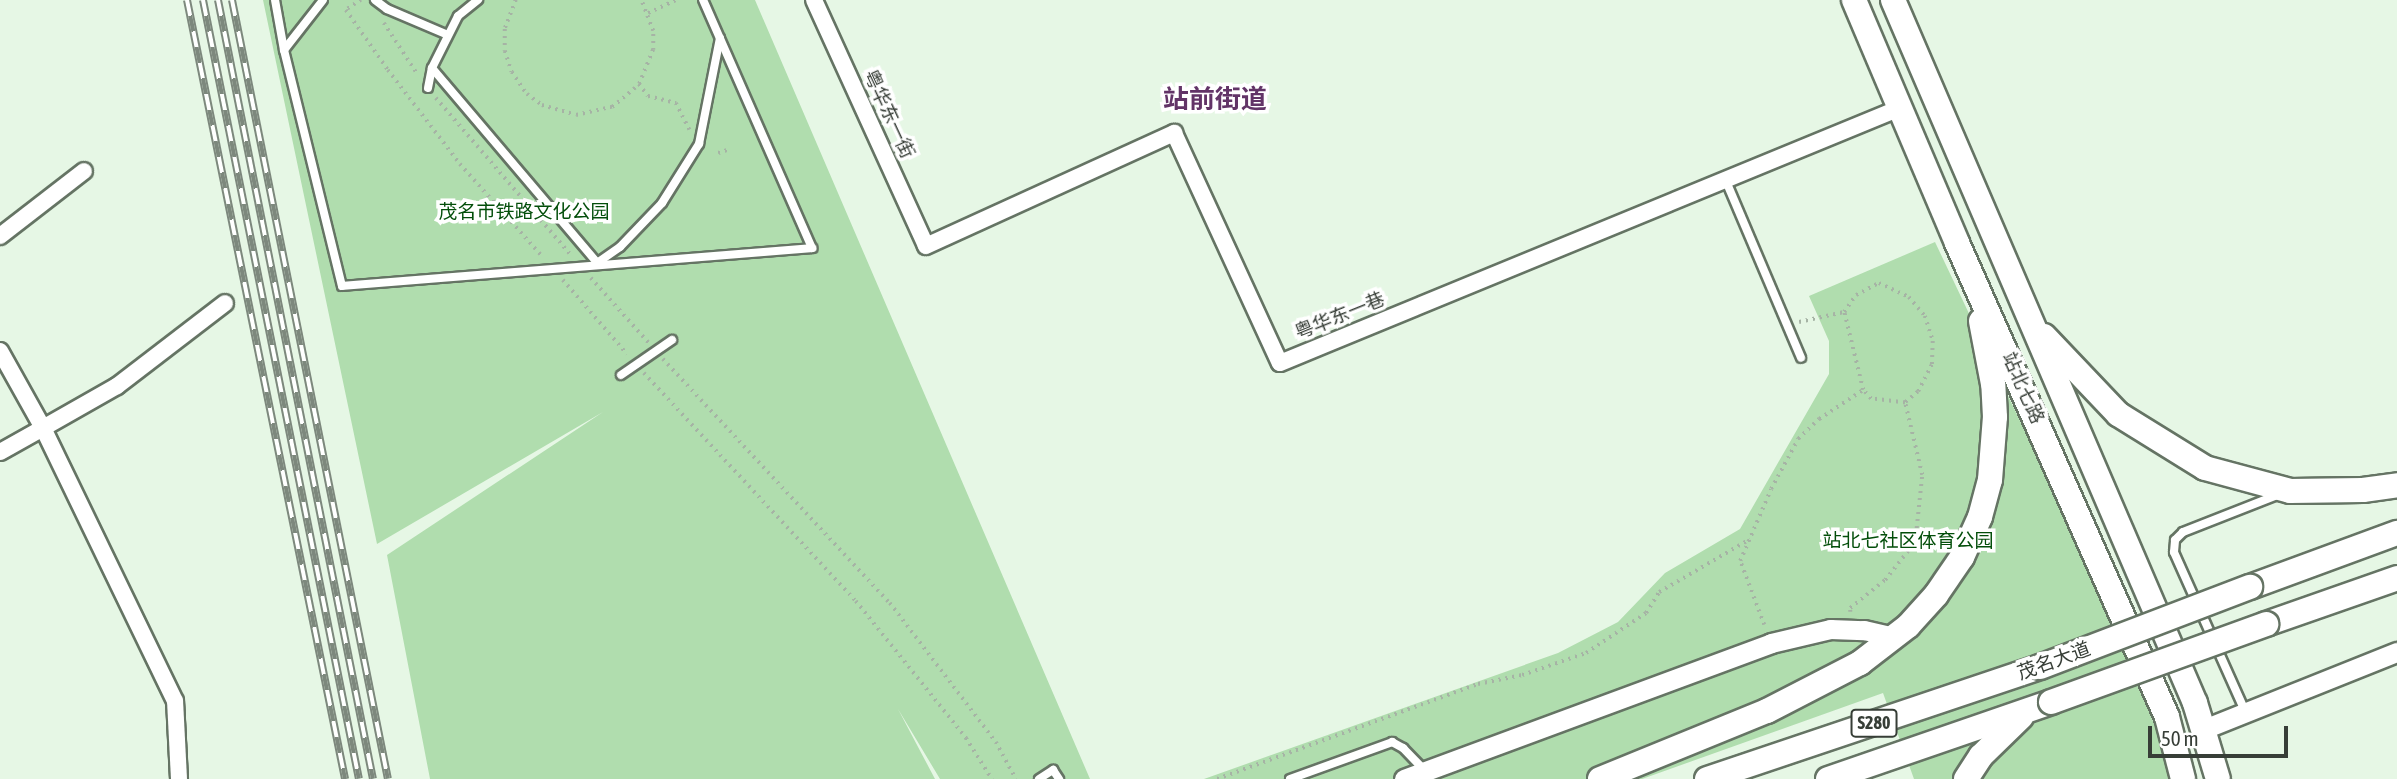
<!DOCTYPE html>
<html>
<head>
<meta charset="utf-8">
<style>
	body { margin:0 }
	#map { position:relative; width:2397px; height:779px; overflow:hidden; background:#e6f7e5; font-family:"Asap Condensed","Noto Sans SC",sans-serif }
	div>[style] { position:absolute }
	.green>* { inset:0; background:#b0ddae }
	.path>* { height:3.5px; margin-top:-1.75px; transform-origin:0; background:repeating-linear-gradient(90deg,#a6b3a5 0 2px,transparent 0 7px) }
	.roads { filter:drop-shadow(2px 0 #657464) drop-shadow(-2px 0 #657464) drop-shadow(0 2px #657464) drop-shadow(0 -2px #657464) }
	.service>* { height:8px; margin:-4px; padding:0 4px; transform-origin:4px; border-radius:4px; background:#fff }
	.minor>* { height:16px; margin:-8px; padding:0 8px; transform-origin:8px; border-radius:8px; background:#fff }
	.tertiary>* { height:19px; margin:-9.5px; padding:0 9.5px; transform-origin:9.5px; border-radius:9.5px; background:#fff }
	.primary>* { height:24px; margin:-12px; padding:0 12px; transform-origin:12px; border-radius:12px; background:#fff }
	.rail>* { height:8px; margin-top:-4px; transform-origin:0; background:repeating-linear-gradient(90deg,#fff 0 16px,#7d887d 0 32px); box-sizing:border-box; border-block:2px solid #7d887d }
	.bridges { filter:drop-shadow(2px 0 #657464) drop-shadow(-2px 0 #657464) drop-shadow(0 2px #657464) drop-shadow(0 -2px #657464) }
	.primary-bridge>* { height:24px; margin:-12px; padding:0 12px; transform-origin:12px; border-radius:12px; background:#fff }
	span { translate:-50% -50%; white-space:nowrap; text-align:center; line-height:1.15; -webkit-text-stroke:7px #fff; paint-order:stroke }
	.shield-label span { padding:2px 5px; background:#fff; border:2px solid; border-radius:5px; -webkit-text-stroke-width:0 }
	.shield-label { font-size:18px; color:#373e37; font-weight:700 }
	.street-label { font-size:19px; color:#373e37 }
	.park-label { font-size:19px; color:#034e0a }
	.district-label { font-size:26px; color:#623467; font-weight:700 }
	.scale { position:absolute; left:2148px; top:726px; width:140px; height:32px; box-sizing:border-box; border:4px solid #373e37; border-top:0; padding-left:9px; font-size:21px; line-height:24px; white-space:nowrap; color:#373e37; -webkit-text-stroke:5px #fff; paint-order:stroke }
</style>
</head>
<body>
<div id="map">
	<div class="green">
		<div style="clip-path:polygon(263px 0,755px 0,1090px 779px,940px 779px,898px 709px,935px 779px,430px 779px,387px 555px,603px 412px,377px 544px)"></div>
		<div style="clip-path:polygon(1935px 242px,2108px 606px,2164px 750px,2172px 779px,1914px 779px,1883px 693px,1642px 779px,1204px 779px,1558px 653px,1618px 622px,1665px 573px,1740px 529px,1829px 374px,1829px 341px,1809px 296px)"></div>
	</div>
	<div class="path">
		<div style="left:361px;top:0;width:18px;rotate:146deg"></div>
		<div style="left:346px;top:10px;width:73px;rotate:55deg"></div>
		<div style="left:388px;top:70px;width:118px;rotate:52.5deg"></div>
		<div style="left:460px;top:164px;width:123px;rotate:48.3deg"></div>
		<div style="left:516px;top:0;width:31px;rotate:111deg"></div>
		<div style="left:505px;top:29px;width:22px;rotate:90deg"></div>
		<div style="left:505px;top:51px;width:22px;rotate:72deg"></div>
		<div style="left:512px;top:72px;width:27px;rotate:56deg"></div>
		<div style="left:527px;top:94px;width:19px;rotate:36deg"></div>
		<div style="left:542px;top:105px;width:35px;rotate:16deg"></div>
		<div style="left:576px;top:115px;width:37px;rotate:-13deg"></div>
		<div style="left:612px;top:107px;width:35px;rotate:-40deg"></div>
		<div style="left:639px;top:84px;width:37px;rotate:-68deg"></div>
		<div style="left:653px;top:50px;width:19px;rotate:-90deg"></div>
		<div style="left:653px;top:31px;width:33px;rotate:-111deg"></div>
		<div style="left:648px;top:13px;width:31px;rotate:-25deg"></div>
		<div style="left:384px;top:23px;width:62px;rotate:56.8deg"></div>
		<div style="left:639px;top:84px;width:15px;rotate:53deg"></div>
		<div style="left:648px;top:96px;width:29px;rotate:14deg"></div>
		<div style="left:676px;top:103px;width:30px;rotate:63deg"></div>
		<div style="left:436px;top:98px;width:206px;rotate:49.3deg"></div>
		<div style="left:718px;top:153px;width:13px;rotate:-18deg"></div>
		<div style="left:591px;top:278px;width:87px;rotate:48.3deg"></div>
		<div style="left:563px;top:280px;width:98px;rotate:49.1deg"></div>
		<div style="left:1799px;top:322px;width:46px;rotate:-12.5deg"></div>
		<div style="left:1844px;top:312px;width:21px;rotate:-55deg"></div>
		<div style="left:1856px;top:295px;width:26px;rotate:-28deg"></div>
		<div style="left:1879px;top:283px;width:33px;rotate:25deg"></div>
		<div style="left:1909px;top:297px;width:25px;rotate:50deg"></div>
		<div style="left:1925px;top:316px;width:26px;rotate:72deg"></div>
		<div style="left:1933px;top:341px;width:24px;rotate:92deg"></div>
		<div style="left:1932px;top:365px;width:30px;rotate:117deg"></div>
		<div style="left:1918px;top:392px;width:17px;rotate:140deg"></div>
		<div style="left:1905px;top:403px;width:34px;rotate:-173deg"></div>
		<div style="left:1871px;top:399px;width:12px;rotate:-132deg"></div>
		<div style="left:1863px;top:390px;width:80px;rotate:-103.7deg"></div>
		<div style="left:663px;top:359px;width:333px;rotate:47.1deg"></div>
		<div style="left:890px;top:603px;width:175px;rotate:52.7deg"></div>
		<div style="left:996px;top:742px;width:42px;rotate:61.6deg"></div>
		<div style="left:644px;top:373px;width:311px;rotate:47.1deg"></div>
		<div style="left:856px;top:601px;width:176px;rotate:51.2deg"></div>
		<div style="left:966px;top:738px;width:49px;rotate:57.6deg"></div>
		<div style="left:1850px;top:612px;width:4px;rotate:-90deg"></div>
		<div style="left:1850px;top:608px;width:45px;rotate:-38.7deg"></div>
		<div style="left:1885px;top:580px;width:48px;rotate:-51.7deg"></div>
		<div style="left:1915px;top:542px;width:67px;rotate:-84deg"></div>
		<div style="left:1922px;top:475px;width:74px;rotate:-103.3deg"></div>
		<div style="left:1764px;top:625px;width:68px;rotate:-110.6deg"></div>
		<div style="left:1740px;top:561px;width:78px;rotate:-66.7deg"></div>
		<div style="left:1771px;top:489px;width:57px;rotate:-61.6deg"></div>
		<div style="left:1798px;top:439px;width:29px;rotate:-44deg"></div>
		<div style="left:1819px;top:419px;width:53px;rotate:-33.4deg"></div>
		<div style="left:1217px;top:779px;width:278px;rotate:-20deg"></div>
		<div style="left:1478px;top:684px;width:45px;rotate:-11.6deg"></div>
		<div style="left:1522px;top:675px;width:68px;rotate:-19deg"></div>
		<div style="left:1586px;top:653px;width:72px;rotate:-33.7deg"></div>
		<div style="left:1646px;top:613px;width:25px;rotate:-58deg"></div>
		<div style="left:1659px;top:592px;width:105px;rotate:-30.2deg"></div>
	</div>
	<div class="roads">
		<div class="service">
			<div style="left:275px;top:0;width:51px;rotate:79.8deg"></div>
			<div style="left:284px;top:50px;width:243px;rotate:76.2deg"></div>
			<div style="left:342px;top:286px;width:472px;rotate:-4.6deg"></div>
			<div style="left:812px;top:248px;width:271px;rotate:-113.7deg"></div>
			<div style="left:375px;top:0;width:15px;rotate:37deg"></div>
			<div style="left:387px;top:9px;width:66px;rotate:23.1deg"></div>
			<div style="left:284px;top:50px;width:63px;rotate:-52deg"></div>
			<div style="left:432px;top:68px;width:258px;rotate:49.7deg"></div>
			<div style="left:428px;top:88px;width:20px;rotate:-79deg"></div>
			<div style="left:432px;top:68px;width:58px;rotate:-63.4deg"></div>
			<div style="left:458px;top:16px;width:26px;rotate:-39deg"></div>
			<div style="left:1726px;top:181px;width:192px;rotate:67deg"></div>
			<div style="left:597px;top:263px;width:28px;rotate:-35deg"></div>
			<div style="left:620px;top:247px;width:61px;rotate:-46.3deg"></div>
			<div style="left:662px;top:203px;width:70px;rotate:-57.9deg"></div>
			<div style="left:699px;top:144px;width:108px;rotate:-78.8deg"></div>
			<div style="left:621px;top:375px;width:62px;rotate:-34.5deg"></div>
			<div style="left:2245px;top:711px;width:174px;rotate:-114.1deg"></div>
			<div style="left:2174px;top:552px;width:12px;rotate:-85deg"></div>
			<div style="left:2175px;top:540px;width:11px;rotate:-45deg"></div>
			<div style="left:2183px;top:532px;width:104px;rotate:-21.4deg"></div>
			<div style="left:1039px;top:779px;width:17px;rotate:-33deg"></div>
			<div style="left:1053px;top:770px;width:11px;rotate:56deg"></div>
			<div style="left:1290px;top:779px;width:109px;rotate:-19.9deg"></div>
			<div style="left:1392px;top:742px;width:13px;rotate:29deg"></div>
			<div style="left:1403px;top:748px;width:29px;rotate:46deg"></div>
		</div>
		<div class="minor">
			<div style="left:814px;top:0;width:270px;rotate:65.5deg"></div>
			<div style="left:926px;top:246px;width:273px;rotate:-24.5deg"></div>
			<div style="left:1174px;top:133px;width:253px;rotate:65.3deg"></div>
			<div style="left:1280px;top:363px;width:670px;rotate:-22.36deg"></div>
			<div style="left:0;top:236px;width:106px;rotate:-37.7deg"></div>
			<div style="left:0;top:351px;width:88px;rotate:60.8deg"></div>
			<div style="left:43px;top:428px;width:49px;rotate:150.8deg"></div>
			<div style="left:179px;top:779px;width:78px;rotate:-92.9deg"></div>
			<div style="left:175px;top:701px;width:303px;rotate:-115.8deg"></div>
			<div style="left:43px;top:428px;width:85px;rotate:-29.6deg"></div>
			<div style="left:117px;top:386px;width:136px;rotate:-37.5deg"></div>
		</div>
		<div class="tertiary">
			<div style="left:2204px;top:729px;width:208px;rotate:-21.8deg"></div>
			<div style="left:1404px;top:779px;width:391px;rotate:-20.3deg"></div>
			<div style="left:1771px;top:643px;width:61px;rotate:-13.3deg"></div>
			<div style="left:1830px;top:629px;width:34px;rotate:2deg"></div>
			<div style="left:1864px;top:630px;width:31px;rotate:13deg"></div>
		</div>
		<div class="primary">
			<div style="left:1854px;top:0;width:264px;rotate:67deg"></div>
			<div style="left:1957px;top:243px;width:518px;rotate:66.1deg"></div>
			<div style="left:2167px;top:717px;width:64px;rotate:75.5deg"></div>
			<div style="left:1893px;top:0;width:765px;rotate:66.75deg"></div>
			<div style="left:2195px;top:703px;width:79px;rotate:73.2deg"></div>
			<div style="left:2044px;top:336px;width:108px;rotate:46.5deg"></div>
			<div style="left:2118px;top:414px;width:102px;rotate:31.8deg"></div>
			<div style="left:2205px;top:468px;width:88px;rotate:15.1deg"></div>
			<div style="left:2290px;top:491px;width:73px;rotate:-0.8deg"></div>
			<div style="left:2363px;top:490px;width:34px;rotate:-8deg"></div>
			<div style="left:2250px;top:587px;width:157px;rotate:-20.2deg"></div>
			<div style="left:2266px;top:624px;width:139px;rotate:-19.3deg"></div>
			<div style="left:1600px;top:779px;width:180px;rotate:-22.2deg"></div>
			<div style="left:1767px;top:711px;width:105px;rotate:-27.3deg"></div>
			<div style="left:1860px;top:663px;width:61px;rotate:-37.6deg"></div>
			<div style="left:1908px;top:626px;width:42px;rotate:-47.9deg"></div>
			<div style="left:1936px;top:595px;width:46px;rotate:-55.6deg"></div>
			<div style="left:1962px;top:557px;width:44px;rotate:-65.8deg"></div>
			<div style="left:1980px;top:517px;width:38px;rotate:-75deg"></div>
			<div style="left:1990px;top:480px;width:63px;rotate:-85.5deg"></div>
			<div style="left:1995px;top:417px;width:33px;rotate:-93deg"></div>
			<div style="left:1993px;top:384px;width:64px;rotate:-100.8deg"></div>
			<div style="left:1707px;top:779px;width:351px;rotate:-18.6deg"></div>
			<div style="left:1828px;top:779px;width:236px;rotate:-19deg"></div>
			<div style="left:1966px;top:779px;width:27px;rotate:-57deg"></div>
			<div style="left:1981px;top:756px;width:56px;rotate:-44.3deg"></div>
		</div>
	</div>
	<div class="rail">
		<div style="left:187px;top:0;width:795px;rotate:78.53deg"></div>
		<div style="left:203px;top:0;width:794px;rotate:78.68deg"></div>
		<div style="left:218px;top:0;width:794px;rotate:78.75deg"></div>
		<div style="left:232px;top:0;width:794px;rotate:78.68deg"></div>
	</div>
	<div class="bridges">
		<div class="primary-bridge">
			<div style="left:2040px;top:667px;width:225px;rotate:-20.9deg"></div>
			<div style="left:2051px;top:702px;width:229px;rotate:-19.9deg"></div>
		</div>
	</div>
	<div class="shield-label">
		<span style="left:1874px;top:723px">S280</span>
	</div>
	<div class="street-label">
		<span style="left:889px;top:114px;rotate:65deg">粤华东一街</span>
		<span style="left:1340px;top:316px;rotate:-22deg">粤华东一巷</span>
		<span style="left:2023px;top:388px;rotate:66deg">站北七路</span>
		<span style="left:2054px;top:661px;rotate:-20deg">茂名大道</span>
	</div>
	<div class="park-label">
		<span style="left:524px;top:212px">茂名市铁路文化公园</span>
		<span style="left:1908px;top:541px">站北七社区体育公园</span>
	</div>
	<div class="district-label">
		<span style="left:1215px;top:100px">站前街道</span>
	</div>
	<div class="scale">50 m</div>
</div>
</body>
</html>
